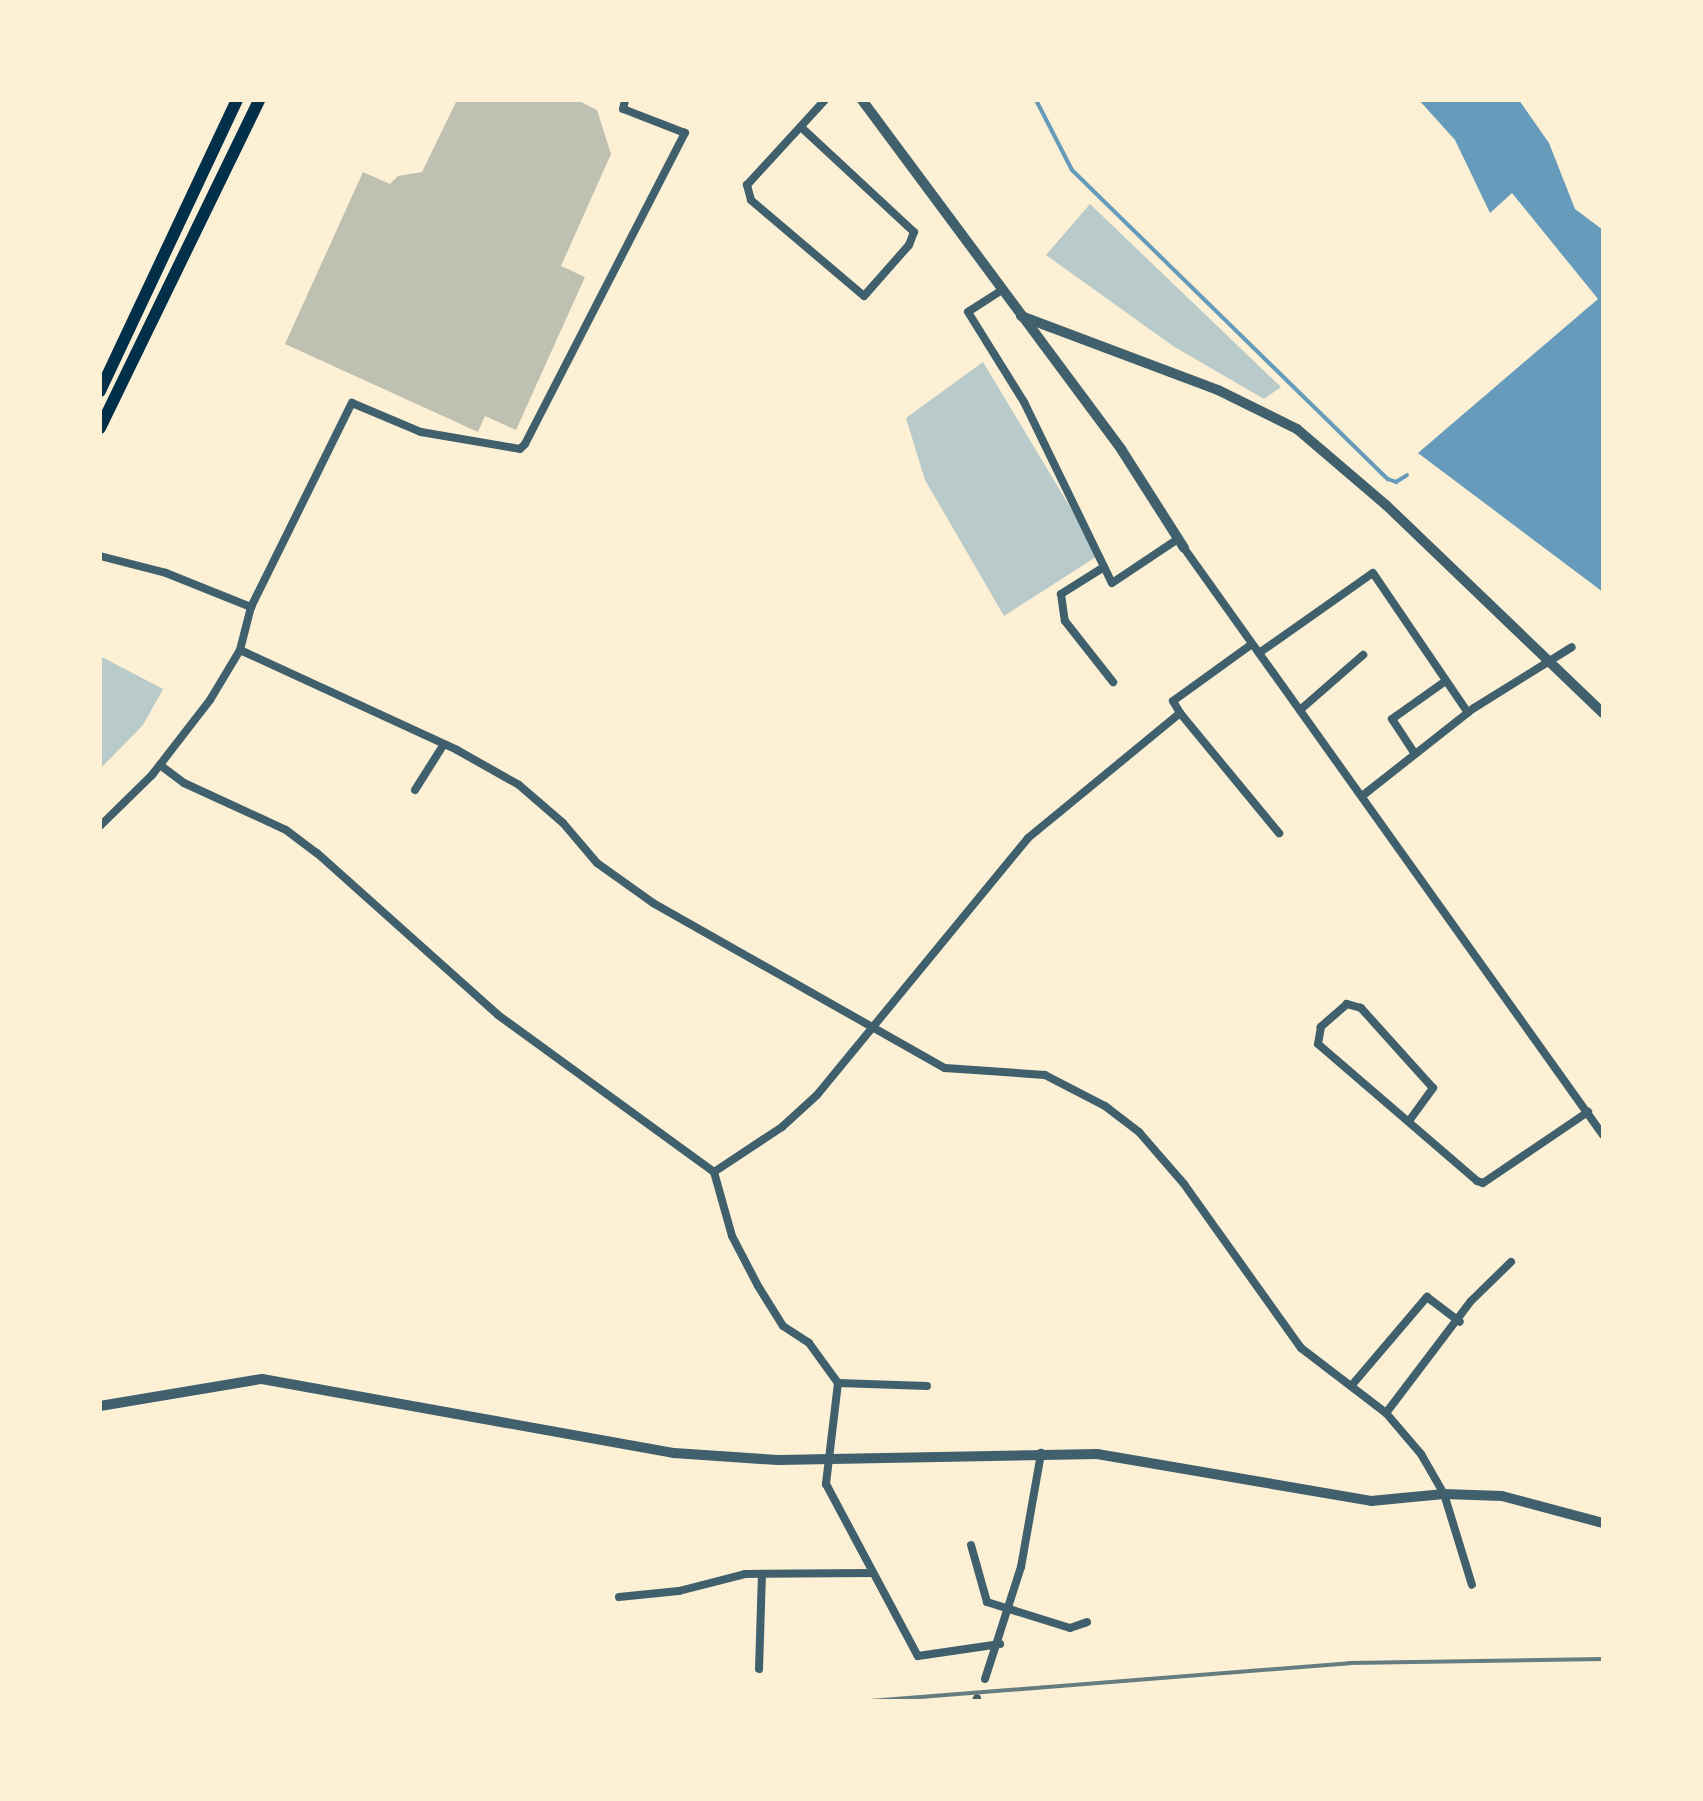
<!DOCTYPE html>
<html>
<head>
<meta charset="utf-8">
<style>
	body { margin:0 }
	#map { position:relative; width:1703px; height:1801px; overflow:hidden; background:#fdf0d5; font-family:"Zilla Slab",serif }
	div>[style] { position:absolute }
	.green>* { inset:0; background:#b9caca }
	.water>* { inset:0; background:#669bbc }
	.stream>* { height:4px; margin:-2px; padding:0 2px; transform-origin:2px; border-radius:2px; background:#669bbc }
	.building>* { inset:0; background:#bec0b2 }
	.minor>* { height:8px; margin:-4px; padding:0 4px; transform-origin:4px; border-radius:4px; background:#3f606c }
	.tertiary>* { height:10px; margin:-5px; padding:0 5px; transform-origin:5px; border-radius:5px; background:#3f606c }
	.trunk>* { height:12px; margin:-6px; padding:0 6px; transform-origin:6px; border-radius:6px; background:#003049 }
	.rail>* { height:4px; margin:-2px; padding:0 2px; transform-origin:2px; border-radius:2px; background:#657d81 }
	span { translate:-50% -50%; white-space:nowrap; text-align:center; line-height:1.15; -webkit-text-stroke:6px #fdf0d5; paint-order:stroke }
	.frame { position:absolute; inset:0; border:102px solid #fdf0d5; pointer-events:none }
</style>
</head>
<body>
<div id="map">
	<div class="green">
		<div style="clip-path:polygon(1090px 204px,1281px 387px,1264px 399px,1173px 346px,1046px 255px)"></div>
		<div style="clip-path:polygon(983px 362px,1099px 555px,1004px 616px,925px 480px,906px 418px)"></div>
		<div style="clip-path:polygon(100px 656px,163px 689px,143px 725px,100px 769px)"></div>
	</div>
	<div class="water">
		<div style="clip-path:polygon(1419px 100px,1519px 100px,1549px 143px,1575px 209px,1603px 230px,1603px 592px,1418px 453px,1598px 299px,1512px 193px,1490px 213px,1455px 140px)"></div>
	</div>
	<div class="stream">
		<div style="left:1036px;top:100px;width:79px;rotate:62.8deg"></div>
		<div style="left:1072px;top:170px;width:442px;rotate:44.4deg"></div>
		<div style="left:1388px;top:479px;width:9px;rotate:21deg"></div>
		<div style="left:1396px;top:482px;width:13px;rotate:-32deg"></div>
	</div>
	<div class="building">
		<div style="clip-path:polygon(457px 100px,577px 100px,597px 110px,611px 154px,561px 266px,585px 277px,516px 430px,485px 416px,478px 432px,285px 344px,363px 172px,390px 184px,398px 176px,422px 172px)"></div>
	</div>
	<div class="minor">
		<div style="left:802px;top:128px;width:153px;rotate:42.9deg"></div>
		<div style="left:914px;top:232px;width:14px;rotate:111deg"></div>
		<div style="left:909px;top:245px;width:68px;rotate:131.4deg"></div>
		<div style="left:864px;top:296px;width:148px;rotate:-139.7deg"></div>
		<div style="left:751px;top:200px;width:16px;rotate:-105deg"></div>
		<div style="left:747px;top:185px;width:115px;rotate:-47.5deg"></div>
		<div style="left:1002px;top:290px;width:40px;rotate:147.1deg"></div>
		<div style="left:968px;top:312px;width:106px;rotate:58.1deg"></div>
		<div style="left:1024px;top:402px;width:201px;rotate:64.1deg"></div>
		<div style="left:1112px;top:583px;width:79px;rotate:-33.7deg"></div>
		<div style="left:1184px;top:548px;width:721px;rotate:54.48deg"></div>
		<div style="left:100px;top:556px;width:68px;rotate:14.4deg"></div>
		<div style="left:166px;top:573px;width:92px;rotate:21.8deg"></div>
		<div style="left:1104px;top:567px;width:51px;rotate:147.9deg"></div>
		<div style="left:1061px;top:594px;width:27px;rotate:82deg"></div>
		<div style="left:1065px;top:621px;width:78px;rotate:51.8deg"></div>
		<div style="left:240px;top:650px;width:239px;rotate:24.7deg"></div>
		<div style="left:457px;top:750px;width:71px;rotate:29.4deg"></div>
		<div style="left:519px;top:785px;width:58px;rotate:40.8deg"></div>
		<div style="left:563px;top:823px;width:52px;rotate:49.6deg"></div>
		<div style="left:597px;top:863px;width:69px;rotate:35.5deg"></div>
		<div style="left:653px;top:903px;width:335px;rotate:29.5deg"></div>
		<div style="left:945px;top:1068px;width:100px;rotate:4deg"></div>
		<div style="left:1045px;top:1075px;width:68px;rotate:27.3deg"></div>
		<div style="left:1105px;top:1106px;width:43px;rotate:37.4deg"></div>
		<div style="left:1139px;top:1132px;width:69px;rotate:49.1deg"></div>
		<div style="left:1184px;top:1184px;width:201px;rotate:54.5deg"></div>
		<div style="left:1301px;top:1348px;width:107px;rotate:37.4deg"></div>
		<div style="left:1386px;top:1413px;width:54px;rotate:49.5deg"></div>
		<div style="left:1421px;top:1454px;width:46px;rotate:60.1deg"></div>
		<div style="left:1444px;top:1494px;width:95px;rotate:72.9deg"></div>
		<div style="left:1259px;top:653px;width:139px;rotate:-35.1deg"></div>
		<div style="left:1373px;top:573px;width:169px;rotate:55.8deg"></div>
		<div style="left:1300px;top:710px;width:84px;rotate:-41.1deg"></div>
		<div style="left:1180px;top:713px;width:156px;rotate:50.5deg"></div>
		<div style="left:1415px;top:754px;width:42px;rotate:-123.3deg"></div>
		<div style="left:1392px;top:719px;width:64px;rotate:-35.4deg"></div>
		<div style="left:160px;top:765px;width:30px;rotate:37deg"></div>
		<div style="left:184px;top:783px;width:112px;rotate:24.7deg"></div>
		<div style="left:286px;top:830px;width:39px;rotate:37deg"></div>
		<div style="left:317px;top:853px;width:243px;rotate:41.8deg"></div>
		<div style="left:498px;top:1015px;width:267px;rotate:36deg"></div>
		<div style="left:714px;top:1172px;width:66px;rotate:74.3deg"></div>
		<div style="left:732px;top:1236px;width:56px;rotate:62.5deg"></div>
		<div style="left:758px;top:1286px;width:47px;rotate:58deg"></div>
		<div style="left:783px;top:1326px;width:31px;rotate:33deg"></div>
		<div style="left:809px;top:1343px;width:49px;rotate:54.1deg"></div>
		<div style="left:838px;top:1383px;width:102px;rotate:96.8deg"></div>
		<div style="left:826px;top:1484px;width:195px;rotate:61.9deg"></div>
		<div style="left:918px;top:1656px;width:83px;rotate:-8.3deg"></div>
		<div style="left:415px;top:790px;width:54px;rotate:-57.8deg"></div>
		<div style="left:1362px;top:796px;width:142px;rotate:-38.2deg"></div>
		<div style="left:1474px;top:708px;width:115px;rotate:-31.9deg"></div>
		<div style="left:100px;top:826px;width:73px;rotate:-44.4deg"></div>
		<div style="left:152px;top:775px;width:95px;rotate:-52.3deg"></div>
		<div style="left:210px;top:700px;width:58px;rotate:-59deg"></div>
		<div style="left:240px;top:650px;width:44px;rotate:-75.7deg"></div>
		<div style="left:251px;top:607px;width:228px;rotate:-63.7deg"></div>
		<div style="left:352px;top:403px;width:75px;rotate:22.8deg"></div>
		<div style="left:421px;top:432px;width:100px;rotate:9.7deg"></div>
		<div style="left:520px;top:449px;width:7px;rotate:-45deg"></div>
		<div style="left:525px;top:444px;width:350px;rotate:-62.8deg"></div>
		<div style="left:685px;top:133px;width:66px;rotate:-158.8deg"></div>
		<div style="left:623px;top:109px;width:9px;rotate:-77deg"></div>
		<div style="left:1409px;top:1121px;width:41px;rotate:-54deg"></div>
		<div style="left:1433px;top:1088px;width:108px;rotate:-132deg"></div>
		<div style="left:1361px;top:1008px;width:15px;rotate:-164deg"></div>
		<div style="left:1347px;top:1004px;width:35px;rotate:139deg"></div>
		<div style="left:1321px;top:1027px;width:17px;rotate:100deg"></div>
		<div style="left:1318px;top:1044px;width:210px;rotate:40.7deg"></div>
		<div style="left:1477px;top:1181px;width:6px;rotate:18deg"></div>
		<div style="left:1483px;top:1183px;width:127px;rotate:-34.1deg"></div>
		<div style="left:714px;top:1172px;width:82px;rotate:-33.5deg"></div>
		<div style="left:782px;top:1127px;width:47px;rotate:-42.4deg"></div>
		<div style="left:817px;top:1095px;width:333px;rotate:-50.6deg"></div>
		<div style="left:1028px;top:838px;width:197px;rotate:-39.4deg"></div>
		<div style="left:1180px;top:713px;width:14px;rotate:-120deg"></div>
		<div style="left:1173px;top:701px;width:97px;rotate:-35.8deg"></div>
		<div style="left:838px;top:1383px;width:89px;rotate:1.9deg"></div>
		<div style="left:1352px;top:1385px;width:116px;rotate:-49.6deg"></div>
		<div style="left:1427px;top:1297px;width:41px;rotate:37.1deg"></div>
		<div style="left:1386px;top:1413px;width:141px;rotate:-52.8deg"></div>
		<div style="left:1471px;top:1301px;width:56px;rotate:-44.3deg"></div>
		<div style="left:971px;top:1545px;width:59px;rotate:74.3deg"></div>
		<div style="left:987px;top:1602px;width:87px;rotate:17.4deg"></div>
		<div style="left:1070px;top:1628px;width:18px;rotate:-19deg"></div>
		<div style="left:619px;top:1597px;width:60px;rotate:-5.7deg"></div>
		<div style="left:679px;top:1591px;width:68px;rotate:-14.4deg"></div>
		<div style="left:745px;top:1574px;width:127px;rotate:-0.5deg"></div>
		<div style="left:759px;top:1669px;width:95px;rotate:-88.2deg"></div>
		<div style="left:985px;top:1679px;width:118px;rotate:-72.2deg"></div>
		<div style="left:1021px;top:1567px;width:116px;rotate:-80deg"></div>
		<div style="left:976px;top:1701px;width:3px;rotate:-72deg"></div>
	</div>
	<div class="tertiary">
		<div style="left:862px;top:100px;width:435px;rotate:53.4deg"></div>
		<div style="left:1121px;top:449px;width:117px;rotate:57.5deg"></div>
		<div style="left:1021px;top:316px;width:210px;rotate:20.6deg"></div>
		<div style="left:1218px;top:390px;width:88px;rotate:26.3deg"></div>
		<div style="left:1297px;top:429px;width:117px;rotate:40.5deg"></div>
		<div style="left:1386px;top:505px;width:301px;rotate:43.8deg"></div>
		<div style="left:100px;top:1406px;width:164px;rotate:-9.5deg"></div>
		<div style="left:262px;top:1379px;width:419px;rotate:10.2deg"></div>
		<div style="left:674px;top:1453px;width:104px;rotate:3.9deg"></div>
		<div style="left:778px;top:1460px;width:319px;rotate:-1.1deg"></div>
		<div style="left:1097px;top:1454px;width:278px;rotate:9.7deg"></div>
		<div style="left:1371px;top:1501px;width:73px;rotate:-5.5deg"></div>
		<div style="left:1444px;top:1494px;width:58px;rotate:2deg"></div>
		<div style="left:1502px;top:1496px;width:105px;rotate:15deg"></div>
	</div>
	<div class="trunk">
		<div style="left:100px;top:391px;width:322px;rotate:-64.8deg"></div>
		<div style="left:100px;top:428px;width:365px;rotate:-64.1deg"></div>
	</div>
	<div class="rail">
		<div style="left:870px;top:1701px;width:481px;rotate:-4.5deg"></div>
		<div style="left:1349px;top:1663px;width:254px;rotate:-0.9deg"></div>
	</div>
	<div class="frame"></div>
</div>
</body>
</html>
